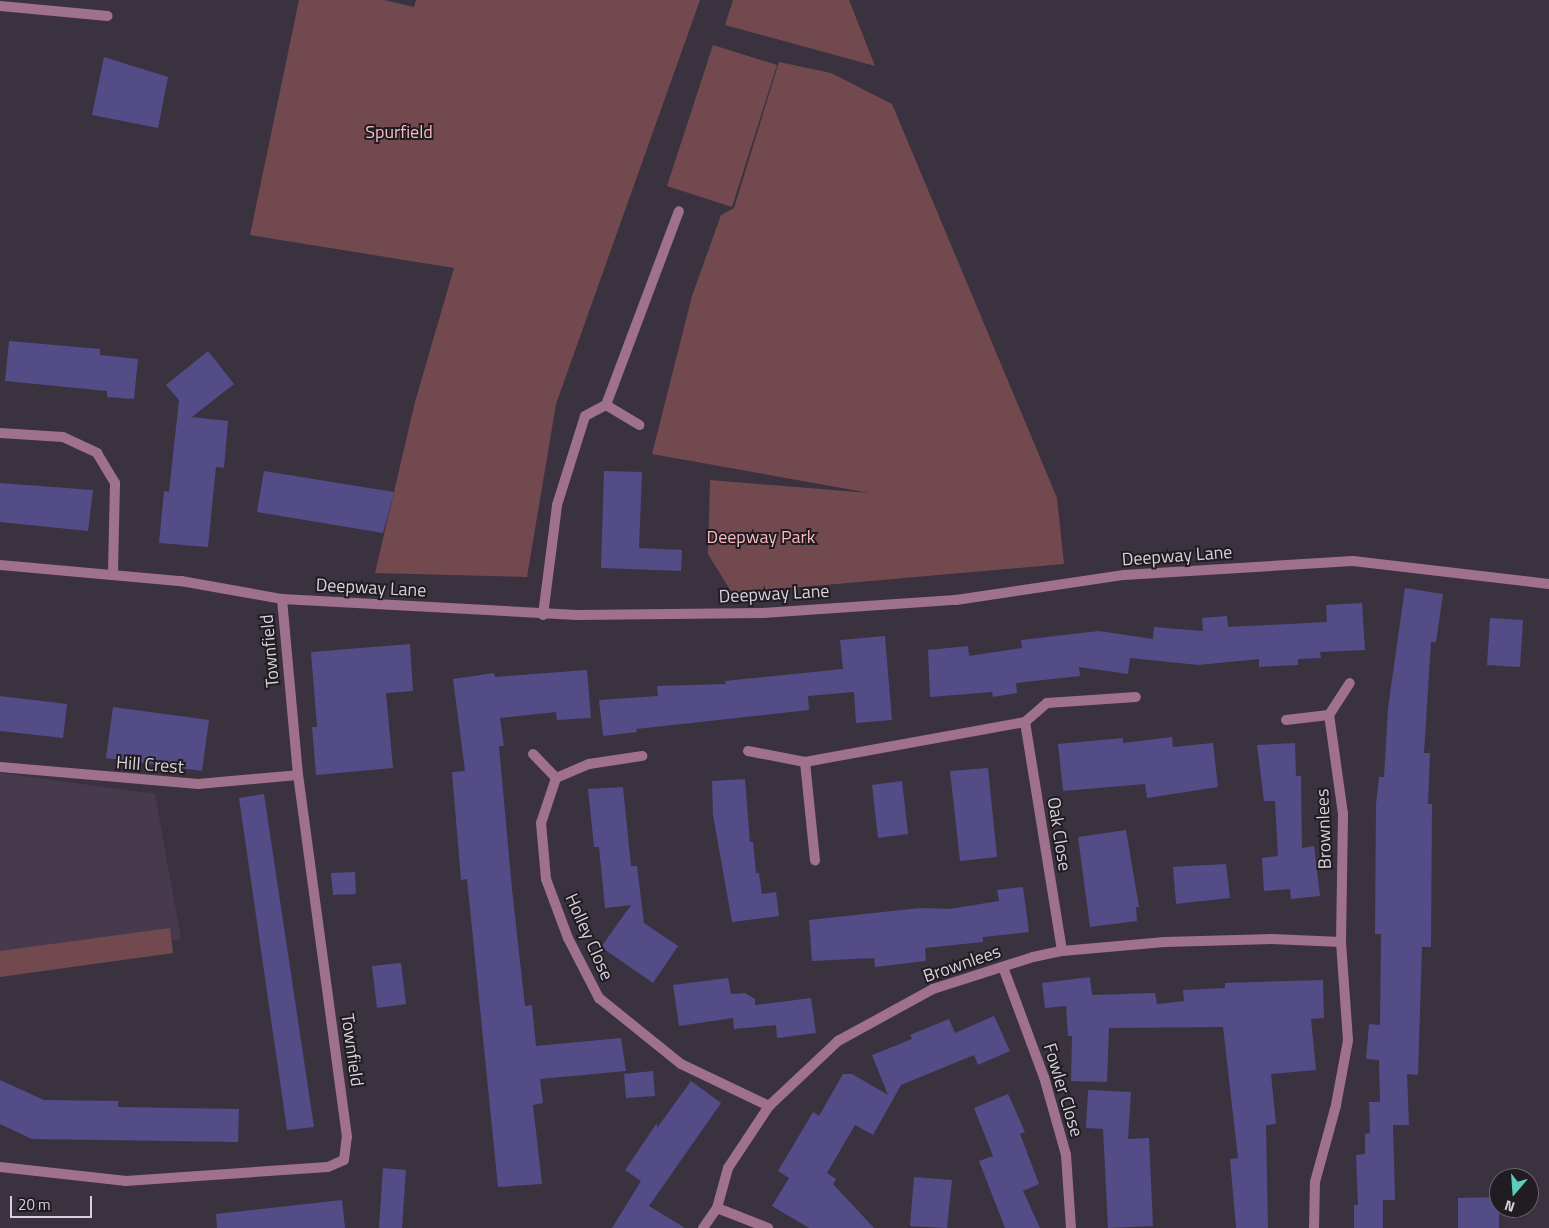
<!DOCTYPE html>
<html>
<head>
<meta charset="utf-8">
<style>
	body { margin:0 }
	#map { position:relative; width:1549px; height:1228px; overflow:hidden; background:#3b3240; font-family:"Titillium Web",sans-serif }
	div>[style] { position:absolute }
	.built>* { inset:0; background:#473a4d }
	.green>* { inset:0; background:#734950 }
	.building>* { inset:0; background:#534c87 }
	.lane>* { height:10px; margin:-5px; padding:0 5px; transform-origin:5px; border-radius:5px; background:#9f718d }
	.street>* { height:10px; margin:-5px; padding:0 5px; transform-origin:5px; border-radius:5px; background:#9f718d }
	span { translate:-50% -50%; white-space:nowrap; text-align:center; line-height:1.15; -webkit-text-stroke:4px #201c22; paint-order:stroke }
	.park-label { font-size:18px; color:#fabac4 }
	.street-label { font-size:18px; color:#d7d1da }
	.north { position:absolute; left:1489px; top:1168px; width:50px; height:50px; box-sizing:border-box; background:#201c22; border:1px solid #69646c; border-radius:50%; rotate:198deg; font-size:14px; font-weight:700; line-height:20px; text-align:center; color:#d7d1da }
	.north::after { content:''; display:block; margin:auto; width:18px; height:22px; background:#5bcebb; clip-path:polygon(50% 0,100% 100%,50% 72%,0 100%) }
	.scale { position:absolute; left:10px; top:1196px; width:82px; height:22px; box-sizing:border-box; border:2px solid #d7d1da; border-top:0; padding-left:6px; font-size:15px; line-height:18px; white-space:nowrap; color:#d7d1da; -webkit-text-stroke:4px #201c22; paint-order:stroke }
</style>
</head>
<body>
<div id="map">
	<div class="built">
		<div style="clip-path:polygon(0 773px,155px 794px,181px 939px,0 973px)"></div>
	</div>
	<div class="green">
		<div style="clip-path:polygon(299px 0,384px 0,414px 7px,416px 0,700px 0,556px 404px,527px 577px,375px 573px,415px 402px,454px 268px,250px 235px)"></div>
		<div style="clip-path:polygon(733px 0,849px 0,875px 66px,725px 25px)"></div>
		<div style="clip-path:polygon(713px 45px,777px 65px,732px 207px,667px 186px)"></div>
		<div style="clip-path:polygon(779px 62px,831px 73px,892px 104px,1057px 498px,1064px 564px,732px 593px,708px 554px,710px 480px,870px 493px,652px 454px,692px 296px,721px 215px,734px 208px)"></div>
		<div style="clip-path:polygon(170px 928px,173px 953px,0 977px,0 951px)"></div>
	</div>
	<div class="building">
		<div style="clip-path:polygon(104px 57px,168px 77px,158px 128px,92px 115px)"></div>
		<div style="clip-path:polygon(9px 341px,100px 349px,100px 355px,138px 359px,134px 399px,107px 397px,107px 391px,5px 381px)"></div>
		<div style="clip-path:polygon(208px 351px,234px 384px,192px 417px,228px 421px,224px 468px,216px 467px,208px 547px,159px 543px,164px 491px,169px 492px,179px 400px,166px 385px)"></div>
		<div style="clip-path:polygon(264px 471px,394px 492px,383px 533px,257px 512px)"></div>
		<div style="clip-path:polygon(604px 471px,642px 472px,639px 548px,682px 550px,681px 571px,601px 568px)"></div>
		<div style="clip-path:polygon(0 483px,93px 490px,88px 531px,0 522px)"></div>
		<div style="clip-path:polygon(1405px 588px,1443px 594px,1436px 642px,1431px 642px,1424px 753px,1430px 753px,1428px 804px,1432px 804px,1431px 947px,1422px 947px,1418px 1075px,1407px 1074px,1409px 1125px,1393px 1125px,1395px 1200px,1383px 1200px,1383px 1228px,1354px 1228px,1354px 1205px,1358px 1205px,1356px 1155px,1365px 1154px,1365px 1134px,1370px 1133px,1369px 1102px,1380px 1102px,1379px 1060px,1366px 1059px,1369px 1024px,1380px 1025px,1381px 934px,1375px 934px,1376px 804px,1379px 777px,1384px 777px,1388px 708px)"></div>
		<div style="clip-path:polygon(1362px 603px,1365px 650px,1320px 652px,1321px 658px,1298px 659px,1298px 665px,1259px 667px,1259px 659px,1198px 665px,1130px 658px,1128px 674px,1079px 667px,1080px 676px,1016px 683px,1017px 693px,993px 697px,992px 692px,930px 697px,928px 650px,968px 646px,969px 656px,1022px 648px,1021px 640px,1099px 631px,1153px 639px,1154px 627px,1203px 631px,1202px 618px,1227px 616px,1228px 627px,1327px 622px,1326px 605px)"></div>
		<div style="clip-path:polygon(1490px 618px,1523px 620px,1520px 667px,1487px 665px)"></div>
		<div style="clip-path:polygon(885px 636px,892px 720px,856px 723px,854px 692px,808px 696px,809px 710px,636px 729px,637px 732px,603px 736px,599px 700px,658px 696px,657px 686px,726px 684px,725px 681px,843px 669px,840px 640px)"></div>
		<div style="clip-path:polygon(410px 644px,413px 691px,386px 693px,393px 768px,316px 775px,312px 727px,317px 727px,311px 652px)"></div>
		<div style="clip-path:polygon(587px 670px,591px 718px,557px 720px,556px 712px,500px 718px,504px 746px,499px 746px,512px 889px,525px 1006px,532px 1005px,536px 1046px,621px 1038px,626px 1071px,540px 1079px,543px 1103px,533px 1105px,542px 1184px,498px 1187px,467px 879px,461px 880px,452px 772px,465px 771px,453px 679px,494px 673px,495px 677px)"></div>
		<div style="clip-path:polygon(0 696px,67px 704px,63px 738px,0 731px)"></div>
		<div style="clip-path:polygon(113px 707px,209px 720px,202px 771px,106px 758px)"></div>
		<div style="clip-path:polygon(1172px 737px,1173px 747px,1213px 743px,1218px 787px,1147px 798px,1145px 784px,1063px 791px,1058px 744px,1123px 738px,1123px 743px)"></div>
		<div style="clip-path:polygon(1295px 743px,1296px 776px,1301px 776px,1302px 848px,1314px 846px,1320px 896px,1291px 899px,1290px 889px,1264px 891px,1262px 858px,1278px 856px,1275px 801px,1264px 801px,1257px 745px)"></div>
		<div style="clip-path:polygon(988px 768px,997px 857px,960px 861px,950px 771px)"></div>
		<div style="clip-path:polygon(745px 779px,750px 842px,753px 842px,756px 873px,759px 873px,762px 894px,776px 892px,779px 916px,732px 922px,713px 815px,712px 781px)"></div>
		<div style="clip-path:polygon(902px 781px,908px 834px,878px 838px,872px 785px)"></div>
		<div style="clip-path:polygon(623px 787px,631px 866px,637px 866px,644px 923px,678px 946px,653px 983px,601px 947px,631px 905px,605px 908px,599px 847px,594px 847px,588px 789px)"></div>
		<div style="clip-path:polygon(264px 794px,314px 1127px,287px 1130px,239px 798px)"></div>
		<div style="clip-path:polygon(1126px 830px,1139px 907px,1136px 907px,1137px 921px,1090px 927px,1078px 837px)"></div>
		<div style="clip-path:polygon(1226px 864px,1230px 898px,1176px 904px,1173px 867px)"></div>
		<div style="clip-path:polygon(355px 872px,356px 894px,333px 895px,331px 873px)"></div>
		<div style="clip-path:polygon(1023px 887px,1029px 932px,983px 937px,983px 942px,925px 948px,926px 961px,875px 967px,874px 958px,812px 961px,809px 920px,920px 908px,949px 909px,999px 901px,997px 890px)"></div>
		<div style="clip-path:polygon(401px 963px,406px 1004px,377px 1008px,372px 966px)"></div>
		<div style="clip-path:polygon(1090px 977px,1092px 995px,1155px 993px,1157px 1004px,1184px 1001px,1183px 990px,1225px 988px,1225px 983px,1323px 980px,1324px 1018px,1311px 1019px,1316px 1070px,1271px 1074px,1276px 1124px,1266px 1125px,1268px 1228px,1236px 1228px,1230px 1159px,1238px 1158px,1223px 1027px,1109px 1028px,1107px 1082px,1071px 1081px,1072px 1036px,1068px 1036px,1066px 1006px,1045px 1008px,1042px 983px)"></div>
		<div style="clip-path:polygon(728px 978px,731px 994px,745px 993px,755px 999px,755px 1005px,811px 998px,816px 1033px,777px 1038px,776px 1025px,734px 1029px,733px 1018px,679px 1026px,673px 985px)"></div>
		<div style="clip-path:polygon(994px 1016px,1010px 1051px,978px 1065px,974px 1055px,901px 1085px,873px 1135px,855px 1125px,827px 1173px,836px 1179px,833px 1184px,874px 1228px,809px 1228px,772px 1206px,789px 1178px,778px 1171px,813px 1112px,819px 1116px,843px 1074px,852px 1074px,888px 1095px,872px 1055px,912px 1039px,910px 1035px,949px 1019px,955px 1033px)"></div>
		<div style="clip-path:polygon(653px 1071px,655px 1096px,626px 1098px,624px 1074px)"></div>
		<div style="clip-path:polygon(0 1080px,44px 1100px,118px 1101px,118px 1107px,239px 1109px,238px 1142px,32px 1139px,0 1124px)"></div>
		<div style="clip-path:polygon(691px 1081px,721px 1103px,649px 1206px,685px 1228px,612px 1228px,641px 1181px,625px 1170px,657px 1123px,657px 1128px)"></div>
		<div style="clip-path:polygon(1088px 1090px,1131px 1092px,1128px 1139px,1149px 1138px,1153px 1226px,1108px 1228px,1103px 1129px,1086px 1128px)"></div>
		<div style="clip-path:polygon(1008px 1094px,1025px 1132px,1020px 1134px,1039px 1184px,1023px 1191px,1040px 1228px,1005px 1228px,979px 1161px,993px 1156px,974px 1108px)"></div>
		<div style="clip-path:polygon(383px 1168px,406px 1170px,402px 1228px,379px 1228px)"></div>
		<div style="clip-path:polygon(914px 1177px,952px 1180px,947px 1228px,910px 1226px)"></div>
		<div style="clip-path:polygon(1499px 1197px,1499px 1228px,1458px 1228px,1458px 1198px)"></div>
		<div style="clip-path:polygon(342px 1200px,345px 1228px,217px 1228px,216px 1214px)"></div>
	</div>
	<div class="lane">
		<div style="left:0;top:6px;width:108px;rotate:5.3deg"></div>
		<div style="left:606px;top:405px;width:39px;rotate:31deg"></div>
		<div style="left:543px;top:615px;width:111px;rotate:-82.7deg"></div>
		<div style="left:557px;top:505px;width:93px;rotate:-72.5deg"></div>
		<div style="left:585px;top:416px;width:24px;rotate:-28deg"></div>
		<div style="left:606px;top:405px;width:207px;rotate:-69.4deg"></div>
	</div>
	<div class="street">
		<div style="left:0;top:433px;width:63px;rotate:3.6deg"></div>
		<div style="left:63px;top:437px;width:38px;rotate:25deg"></div>
		<div style="left:97px;top:453px;width:35px;rotate:59deg"></div>
		<div style="left:115px;top:483px;width:90px;rotate:91.3deg"></div>
		<div style="left:0;top:565px;width:182px;rotate:5.1deg"></div>
		<div style="left:181px;top:581px;width:103px;rotate:10.1deg"></div>
		<div style="left:282px;top:599px;width:295px;rotate:3.1deg"></div>
		<div style="left:577px;top:615px;width:186px;rotate:-0.6deg"></div>
		<div style="left:763px;top:613px;width:193px;rotate:-3.9deg"></div>
		<div style="left:956px;top:600px;width:170px;rotate:-8.5deg"></div>
		<div style="left:1124px;top:575px;width:229px;rotate:-3.5deg"></div>
		<div style="left:1353px;top:561px;width:197px;rotate:6.7deg"></div>
		<div style="left:1286px;top:720px;width:43px;rotate:-6.6deg"></div>
		<div style="left:1025px;top:722px;width:29px;rotate:-41deg"></div>
		<div style="left:1047px;top:703px;width:89px;rotate:-3.9deg"></div>
		<div style="left:748px;top:751px;width:58px;rotate:10.9deg"></div>
		<div style="left:805px;top:762px;width:224px;rotate:-10.3deg"></div>
		<div style="left:1025px;top:722px;width:232px;rotate:80.8deg"></div>
		<div style="left:533px;top:754px;width:33px;rotate:46deg"></div>
		<div style="left:556px;top:778px;width:47px;rotate:108.4deg"></div>
		<div style="left:541px;top:823px;width:56px;rotate:84.9deg"></div>
		<div style="left:546px;top:879px;width:63px;rotate:69.6deg"></div>
		<div style="left:568px;top:938px;width:68px;rotate:62.7deg"></div>
		<div style="left:599px;top:998px;width:105px;rotate:38.8deg"></div>
		<div style="left:681px;top:1064px;width:98px;rotate:25.5deg"></div>
		<div style="left:805px;top:762px;width:99px;rotate:84.2deg"></div>
		<div style="left:0;top:767px;width:199px;rotate:4.9deg"></div>
		<div style="left:198px;top:784px;width:100px;rotate:-5.1deg"></div>
		<div style="left:556px;top:778px;width:36px;rotate:-23deg"></div>
		<div style="left:589px;top:764px;width:54px;rotate:-8.6deg"></div>
		<div style="left:1003px;top:967px;width:117px;rotate:69.6deg"></div>
		<div style="left:1044px;top:1077px;width:81px;rotate:74.2deg"></div>
		<div style="left:1066px;top:1155px;width:73px;rotate:86.1deg"></div>
		<div style="left:0;top:1167px;width:127px;rotate:6.3deg"></div>
		<div style="left:126px;top:1181px;width:202px;rotate:-4deg"></div>
		<div style="left:328px;top:1167px;width:17px;rotate:-24deg"></div>
		<div style="left:344px;top:1160px;width:23px;rotate:-83deg"></div>
		<div style="left:347px;top:1137px;width:365px;rotate:-97.7deg"></div>
		<div style="left:298px;top:775px;width:177px;rotate:-95.2deg"></div>
		<div style="left:717px;top:1208px;width:55px;rotate:21.4deg"></div>
		<div style="left:703px;top:1228px;width:24px;rotate:-55deg"></div>
		<div style="left:717px;top:1208px;width:41px;rotate:-74.6deg"></div>
		<div style="left:728px;top:1168px;width:74px;rotate:-56.5deg"></div>
		<div style="left:769px;top:1106px;width:95px;rotate:-43.3deg"></div>
		<div style="left:838px;top:1041px;width:108px;rotate:-28.7deg"></div>
		<div style="left:933px;top:989px;width:105px;rotate:-17.7deg"></div>
		<div style="left:1033px;top:957px;width:30px;rotate:-12deg"></div>
		<div style="left:1062px;top:951px;width:103px;rotate:-5deg"></div>
		<div style="left:1165px;top:942px;width:107px;rotate:-1.6deg"></div>
		<div style="left:1272px;top:939px;width:69px;rotate:2.5deg"></div>
		<div style="left:1341px;top:942px;width:128px;rotate:-89.1deg"></div>
		<div style="left:1343px;top:814px;width:100px;rotate:-98deg"></div>
		<div style="left:1329px;top:715px;width:38px;rotate:-57deg"></div>
		<div style="left:1314px;top:1228px;width:46px;rotate:-88.8deg"></div>
		<div style="left:1315px;top:1182px;width:80px;rotate:-74.7deg"></div>
		<div style="left:1336px;top:1105px;width:66px;rotate:-79.5deg"></div>
		<div style="left:1348px;top:1040px;width:98px;rotate:-94.1deg"></div>
	</div>
	<div class="park-label">
		<span style="left:399px;top:132px">Spurfield</span>
		<span style="left:761px;top:537px">Deepway Park</span>
	</div>
	<div class="street-label">
		<span style="left:1177px;top:556px;rotate:-4deg">Deepway Lane</span>
		<span style="left:371px;top:588px;rotate:3deg">Deepway Lane</span>
		<span style="left:774px;top:594px;rotate:-3deg">Deepway Lane</span>
		<span style="left:270px;top:651px;rotate:-95deg">Townfield</span>
		<span style="left:150px;top:765px;rotate:4deg">Hill Crest</span>
		<span style="left:1324px;top:829px;rotate:-92deg">Brownlees</span>
		<span style="left:1059px;top:834px;rotate:81deg">Oak Close</span>
		<span style="left:589px;top:937px;rotate:66deg">Holley Close</span>
		<span style="left:962px;top:964px;rotate:-19deg">Brownlees</span>
		<span style="left:352px;top:1050px;rotate:82deg">Townfield</span>
		<span style="left:1063px;top:1090px;rotate:73deg">Fowler Close</span>
	</div>
	<div class="north">N</div>
	<div class="scale">20 m</div>
</div>
</body>
</html>
